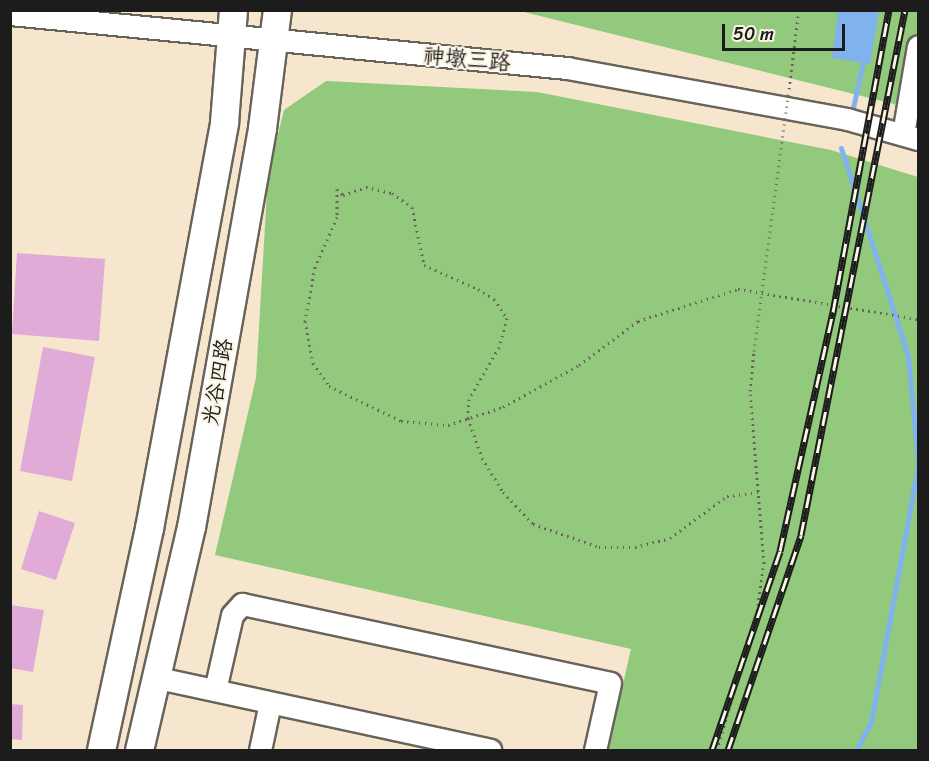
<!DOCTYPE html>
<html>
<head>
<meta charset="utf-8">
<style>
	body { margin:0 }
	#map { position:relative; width:929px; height:761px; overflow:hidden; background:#f7e6ce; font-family:Sriracha,"LXGW WenKai TC",sans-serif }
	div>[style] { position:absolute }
	.green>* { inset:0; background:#92c97c }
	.water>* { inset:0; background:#80b3ed }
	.stream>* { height:5px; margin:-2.5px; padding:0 2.5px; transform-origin:2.5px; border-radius:2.5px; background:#80b3ed }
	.building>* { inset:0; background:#e0abd6 }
	.path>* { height:3px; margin-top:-1.5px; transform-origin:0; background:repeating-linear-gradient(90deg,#69635a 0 1.5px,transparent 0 6px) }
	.roads { filter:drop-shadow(2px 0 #69635a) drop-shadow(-2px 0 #69635a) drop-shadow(0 2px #69635a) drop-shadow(0 -2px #69635a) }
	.minor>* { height:21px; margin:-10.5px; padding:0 10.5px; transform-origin:10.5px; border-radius:10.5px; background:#fff }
	.major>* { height:27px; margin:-13.5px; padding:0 13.5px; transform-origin:13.5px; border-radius:13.5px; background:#fff }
	.rail>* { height:7px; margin-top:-3.5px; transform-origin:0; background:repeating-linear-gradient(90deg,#fcf5e5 0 14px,#1c1c1c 0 28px); box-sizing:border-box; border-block:2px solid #1c1c1c }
	.path-bridge>* { height:3px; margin-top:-1.5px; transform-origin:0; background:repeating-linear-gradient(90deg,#69635a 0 1.5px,transparent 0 6px) }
	span { translate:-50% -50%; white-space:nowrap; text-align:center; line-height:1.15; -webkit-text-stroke:4.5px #fcf5e5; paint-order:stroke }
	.street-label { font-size:22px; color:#1c1c1c }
	.frame { position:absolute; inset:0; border:12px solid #1c1c1c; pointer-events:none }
	.scale { position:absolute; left:722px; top:24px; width:123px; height:27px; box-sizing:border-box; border:3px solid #1c1c1c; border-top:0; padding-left:8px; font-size:18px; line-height:21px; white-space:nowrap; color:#1c1c1c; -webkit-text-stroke:4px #fcf5e5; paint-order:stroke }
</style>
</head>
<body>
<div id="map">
	<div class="green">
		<div style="clip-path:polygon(520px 11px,918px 11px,918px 110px)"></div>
		<div style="clip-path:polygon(326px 81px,537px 92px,831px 150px,918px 177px,918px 750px,608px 750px,631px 649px,215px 555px,256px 378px,268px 175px,284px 110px)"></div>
	</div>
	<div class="water">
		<div style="clip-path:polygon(838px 11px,879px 11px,870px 64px,832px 58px)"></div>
	</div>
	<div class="stream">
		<div style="left:853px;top:108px;width:52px;rotate:-77.8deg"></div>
		<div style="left:841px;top:148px;width:219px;rotate:72.1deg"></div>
		<div style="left:908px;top:356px;width:108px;rotate:84.7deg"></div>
		<div style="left:856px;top:750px;width:32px;rotate:-62deg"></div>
		<div style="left:871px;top:722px;width:260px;rotate:-79.6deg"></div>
	</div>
	<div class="building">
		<div style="clip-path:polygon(17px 253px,105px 259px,99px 341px,12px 334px)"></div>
		<div style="clip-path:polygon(43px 347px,95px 357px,72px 481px,20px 471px)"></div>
		<div style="clip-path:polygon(39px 511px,75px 523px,56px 580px,21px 569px)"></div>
		<div style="clip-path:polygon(10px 605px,44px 610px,33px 672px,10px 668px)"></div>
		<div style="clip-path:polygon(10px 704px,23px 705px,22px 740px,10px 739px)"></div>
	</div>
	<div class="path">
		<div style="left:789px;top:89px;width:80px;rotate:-82.8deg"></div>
		<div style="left:337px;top:189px;width:28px;rotate:90deg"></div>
		<div style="left:337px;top:217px;width:55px;rotate:113.7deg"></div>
		<div style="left:315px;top:267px;width:55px;rotate:100.5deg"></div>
		<div style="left:305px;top:321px;width:43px;rotate:79.2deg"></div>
		<div style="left:313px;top:363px;width:28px;rotate:55deg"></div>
		<div style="left:329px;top:386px;width:80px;rotate:25.9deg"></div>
		<div style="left:401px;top:421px;width:47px;rotate:4.9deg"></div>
		<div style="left:448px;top:425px;width:58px;rotate:-18.1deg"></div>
		<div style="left:503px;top:407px;width:87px;rotate:-28.9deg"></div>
		<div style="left:579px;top:365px;width:74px;rotate:-36.7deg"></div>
		<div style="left:638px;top:321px;width:105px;rotate:-17.7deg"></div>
		<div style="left:738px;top:289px;width:182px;rotate:9.5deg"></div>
		<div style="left:337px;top:189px;width:8px;rotate:45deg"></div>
		<div style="left:343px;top:195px;width:24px;rotate:-19deg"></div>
		<div style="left:366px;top:187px;width:27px;rotate:13deg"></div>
		<div style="left:392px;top:193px;width:24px;rotate:35deg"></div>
		<div style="left:412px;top:207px;width:59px;rotate:78.3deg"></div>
		<div style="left:424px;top:265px;width:59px;rotate:24deg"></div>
		<div style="left:478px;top:289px;width:19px;rotate:32deg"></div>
		<div style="left:494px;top:299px;width:23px;rotate:56deg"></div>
		<div style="left:507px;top:318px;width:30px;rotate:105deg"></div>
		<div style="left:499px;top:347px;width:60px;rotate:120deg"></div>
		<div style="left:469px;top:399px;width:19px;rotate:93deg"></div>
		<div style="left:468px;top:418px;width:42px;rotate:70.7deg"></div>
		<div style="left:482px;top:458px;width:40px;rotate:58deg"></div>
		<div style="left:503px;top:492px;width:44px;rotate:46.8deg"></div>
		<div style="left:533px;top:524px;width:70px;rotate:19.2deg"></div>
		<div style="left:599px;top:547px;width:36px"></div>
		<div style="left:635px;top:547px;width:36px;rotate:-14deg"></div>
		<div style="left:670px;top:538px;width:71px;rotate:-36.4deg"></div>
		<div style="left:727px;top:496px;width:32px;rotate:-7deg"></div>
		<div style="left:717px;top:750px;width:139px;rotate:-73.7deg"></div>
		<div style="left:756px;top:617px;width:55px;rotate:-81.6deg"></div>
		<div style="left:764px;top:563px;width:173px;rotate:-94.7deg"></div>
		<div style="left:750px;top:391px;width:40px;rotate:-84.3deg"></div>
	</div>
	<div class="roads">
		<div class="minor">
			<div style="left:10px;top:14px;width:560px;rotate:5.54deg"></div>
			<div style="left:567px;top:68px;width:285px;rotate:10.3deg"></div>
			<div style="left:847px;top:119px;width:74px;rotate:15.7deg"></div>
			<div style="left:903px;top:134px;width:89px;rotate:-80.3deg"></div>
			<div style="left:158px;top:678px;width:340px;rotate:12.2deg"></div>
			<div style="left:215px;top:690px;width:77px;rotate:-77.2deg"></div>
			<div style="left:232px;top:615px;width:15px;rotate:-48deg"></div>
			<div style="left:242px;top:604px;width:376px;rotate:12.1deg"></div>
			<div style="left:610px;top:683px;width:69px;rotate:102.6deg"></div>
			<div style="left:260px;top:750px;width:48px;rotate:-78deg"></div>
		</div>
		<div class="major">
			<div style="left:101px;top:750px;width:227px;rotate:-77.8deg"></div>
			<div style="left:149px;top:528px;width:413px;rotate:-79.5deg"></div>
			<div style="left:224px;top:122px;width:112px;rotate:-85.4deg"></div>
			<div style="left:139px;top:750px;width:229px;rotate:-76.9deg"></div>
			<div style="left:191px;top:527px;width:405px;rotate:-79.9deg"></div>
			<div style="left:262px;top:128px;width:119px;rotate:-82.8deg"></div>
		</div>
	</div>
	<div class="rail">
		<div style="left:712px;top:750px;width:210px;rotate:-71.1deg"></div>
		<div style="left:780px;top:551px;width:245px;rotate:-77.5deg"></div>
		<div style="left:833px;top:312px;width:307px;rotate:-79.5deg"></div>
		<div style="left:728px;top:750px;width:227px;rotate:-71.2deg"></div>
		<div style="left:801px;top:535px;width:535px;rotate:-78.8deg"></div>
	</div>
	<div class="path-bridge">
		<div style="left:754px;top:351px;width:264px;rotate:-82.4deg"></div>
	</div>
	<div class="street-label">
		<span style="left:467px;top:59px;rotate:5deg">神墩三路</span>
		<span style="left:217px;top:382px;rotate:-80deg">光谷四路</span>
	</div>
	<div class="frame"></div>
	<div class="scale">50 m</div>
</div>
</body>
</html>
